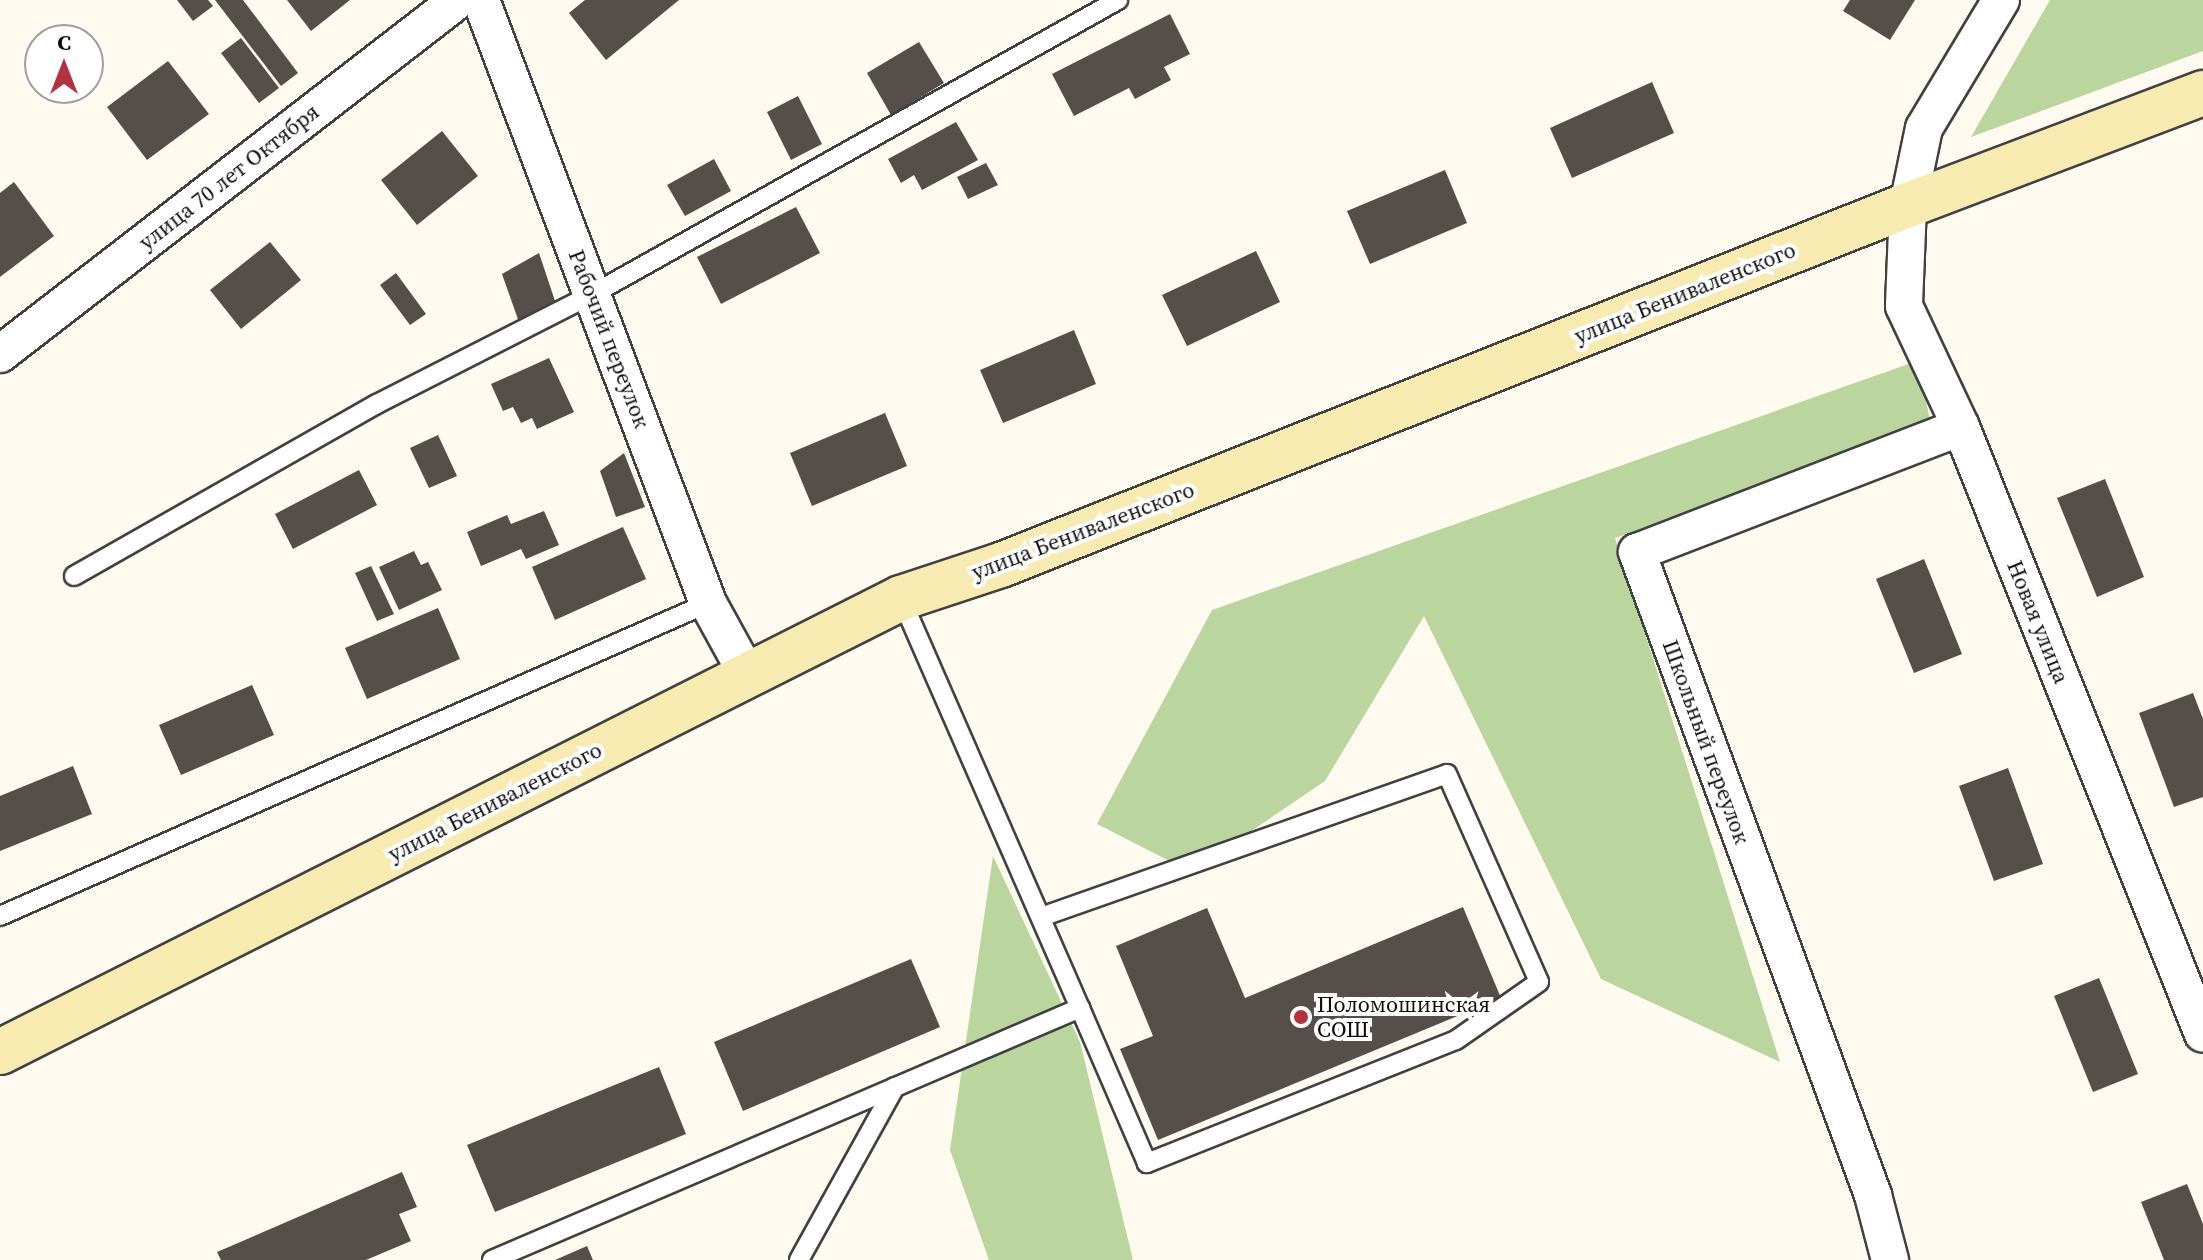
<!DOCTYPE html>
<html>
<head>
<meta charset="utf-8">
<style>
	body { margin:0 }
	#map { position:relative; width:2203px; height:1260px; overflow:hidden; background:#fefaf0; font-family:"Source Serif 4",serif }
	div>[style] { position:absolute }
	.forest>* { inset:0; background:#bad59d }
	.building>* { inset:0; background:#554e4b }
	.roads { filter:drop-shadow(2px 0 #414141) drop-shadow(-2px 0 #414141) drop-shadow(0 2px #414141) drop-shadow(0 -2px #414141) }
	.lane>* { height:18px; margin:-9px; padding:0 9px; transform-origin:9px; border-radius:9px; background:#fff }
	.street>* { height:36px; margin:-18px; padding:0 18px; transform-origin:18px; border-radius:18px; background:#fff }
	.secondary>* { height:44px; margin:-22px; padding:0 22px; transform-origin:22px; border-radius:22px; background:#f8ebb1 }
	.dots>* { width:22px; height:22px; translate:-50% -50%; box-sizing:border-box; border:4px solid #fff; border-radius:50% }
	span { translate:-50% -50%; white-space:nowrap; text-align:center; line-height:1.15; -webkit-text-stroke:8px #fff; paint-order:stroke }
	.street-label { font-size:22px; color:#0e0e0e }
	.poi-label { font-size:22px; color:#0e0e0e }
	.left { translate:0 -50%; text-align:left }
	.north { position:absolute; left:24px; top:24px; width:80px; height:80px; box-sizing:border-box; background:#fff; border:2px solid #9f9f9f; border-radius:50%; rotate:0deg; font-size:22px; font-weight:700; line-height:32px; text-align:center; color:#0e0e0e }
	.north::after { content:''; display:block; margin:auto; width:28px; height:36px; background:#b23241; clip-path:polygon(50% 0,100% 100%,50% 72%,0 100%) }
</style>
</head>
<body>
<div id="map">
	<div class="forest">
		<div style="clip-path:polygon(2050px 0,2203px 0,2203px 51px,1971px 137px)"></div>
		<div style="clip-path:polygon(1917px 361px,1933px 433px,1615px 538px,1780px 1062px,1601px 979px,1424px 616px,1325px 781px,1191px 872px,1097px 824px,1212px 610px)"></div>
		<div style="clip-path:polygon(993px 856px,1080px 1042px,1133px 1260px,989px 1260px,950px 1150px)"></div>
	</div>
	<div class="building">
		<div style="clip-path:polygon(177px 0,208px 0,213px 6px,193px 21px)"></div>
		<div style="clip-path:polygon(215px 0,243px 0,298px 73px,281px 86px)"></div>
		<div style="clip-path:polygon(287px 0,350px 0,311px 31px)"></div>
		<div style="clip-path:polygon(585px 0,679px 0,606px 60px,569px 13px)"></div>
		<div style="clip-path:polygon(1850px 0,1915px 0,1890px 40px,1843px 11px)"></div>
		<div style="clip-path:polygon(1170px 14px,1190px 54px,1164px 67px,1171px 80px,1135px 99px,1129px 88px,1074px 116px,1052px 74px)"></div>
		<div style="clip-path:polygon(241px 38px,279px 88px,259px 103px,221px 53px)"></div>
		<div style="clip-path:polygon(919px 42px,944px 83px,891px 115px,867px 73px)"></div>
		<div style="clip-path:polygon(168px 61px,209px 114px,147px 160px,107px 107px)"></div>
		<div style="clip-path:polygon(1652px 82px,1674px 133px,1572px 178px,1550px 128px)"></div>
		<div style="clip-path:polygon(798px 96px,822px 144px,791px 160px,767px 112px)"></div>
		<div style="clip-path:polygon(956px 122px,978px 160px,922px 190px,914px 175px,901px 183px,888px 159px)"></div>
		<div style="clip-path:polygon(442px 131px,478px 176px,417px 225px,381px 180px)"></div>
		<div style="clip-path:polygon(714px 159px,731px 191px,685px 216px,667px 185px)"></div>
		<div style="clip-path:polygon(986px 163px,998px 185px,968px 199px,957px 177px)"></div>
		<div style="clip-path:polygon(1445px 170px,1467px 223px,1370px 264px,1347px 211px)"></div>
		<div style="clip-path:polygon(14px 182px,54px 236px,0 277px,0 193px)"></div>
		<div style="clip-path:polygon(796px 207px,820px 253px,721px 304px,697px 257px)"></div>
		<div style="clip-path:polygon(270px 242px,301px 280px,241px 329px,210px 290px)"></div>
		<div style="clip-path:polygon(1256px 251px,1280px 302px,1187px 346px,1162px 295px)"></div>
		<div style="clip-path:polygon(539px 253px,556px 304px,520px 325px,502px 274px)"></div>
		<div style="clip-path:polygon(396px 273px,426px 314px,410px 325px,380px 285px)"></div>
		<div style="clip-path:polygon(1074px 330px,1096px 384px,1003px 423px,980px 370px)"></div>
		<div style="clip-path:polygon(549px 358px,574px 412px,537px 429px,532px 418px,521px 423px,513px 407px,503px 411px,491px 384px)"></div>
		<div style="clip-path:polygon(885px 413px,907px 466px,812px 506px,790px 453px)"></div>
		<div style="clip-path:polygon(438px 435px,457px 476px,429px 488px,410px 448px)"></div>
		<div style="clip-path:polygon(624px 453px,645px 507px,616px 517px,600px 471px)"></div>
		<div style="clip-path:polygon(359px 470px,377px 505px,293px 549px,275px 514px)"></div>
		<div style="clip-path:polygon(2105px 479px,2144px 577px,2097px 597px,2057px 498px)"></div>
		<div style="clip-path:polygon(544px 511px,559px 545px,526px 559px,521px 549px,481px 566px,467px 532px,507px 515px,511px 524px)"></div>
		<div style="clip-path:polygon(623px 527px,646px 579px,555px 620px,532px 567px)"></div>
		<div style="clip-path:polygon(414px 551px,421px 565px,428px 562px,442px 590px,399px 610px,379px 567px)"></div>
		<div style="clip-path:polygon(1924px 559px,1962px 654px,1914px 673px,1876px 579px)"></div>
		<div style="clip-path:polygon(371px 566px,394px 614px,377px 621px,355px 573px)"></div>
		<div style="clip-path:polygon(438px 608px,460px 659px,367px 699px,345px 648px)"></div>
		<div style="clip-path:polygon(252px 685px,274px 735px,181px 775px,159px 725px)"></div>
		<div style="clip-path:polygon(2193px 693px,2203px 719px,2203px 797px,2174px 807px,2139px 713px)"></div>
		<div style="clip-path:polygon(73px 766px,92px 814px,0 851px,0 796px)"></div>
		<div style="clip-path:polygon(2008px 768px,2043px 864px,1994px 881px,1959px 786px)"></div>
		<div style="clip-path:polygon(1463px 907px,1501px 998px,1158px 1140px,1120px 1049px,1153px 1036px,1116px 946px,1207px 908px,1245px 998px)"></div>
		<div style="clip-path:polygon(911px 959px,940px 1027px,743px 1111px,714px 1042px)"></div>
		<div style="clip-path:polygon(2099px 978px,2138px 1074px,2093px 1092px,2054px 996px)"></div>
		<div style="clip-path:polygon(659px 1067px,686px 1134px,495px 1212px,467px 1145px)"></div>
		<div style="clip-path:polygon(402px 1172px,417px 1207px,399px 1214px,411px 1241px,366px 1260px,221px 1260px,217px 1252px)"></div>
		<div style="clip-path:polygon(2187px 1184px,2203px 1224px,2203px 1260px,2164px 1260px,2141px 1202px)"></div>
		<div style="clip-path:polygon(587px 1246px,593px 1260px,555px 1260px)"></div>
	</div>
	<div class="roads">
		<div class="lane">
			<div style="left:74px;top:576px;width:348px;rotate:-29.6deg"></div>
			<div style="left:377px;top:404px;width:242px;rotate:-27deg"></div>
			<div style="left:593px;top:294px;width:602px;rotate:-29.25deg"></div>
			<div style="left:0;top:916px;width:774px;rotate:-23.85deg"></div>
			<div style="left:1041px;top:917px;width:430px;rotate:-19.4deg"></div>
			<div style="left:1447px;top:774px;width:227px;rotate:66.1deg"></div>
			<div style="left:1539px;top:982px;width:101px;rotate:145.1deg"></div>
			<div style="left:1456px;top:1040px;width:333px;rotate:158.3deg"></div>
			<div style="left:1147px;top:1163px;width:169px;rotate:-113.4deg"></div>
			<div style="left:492px;top:1260px;width:640px;rotate:-23.2deg"></div>
			<div style="left:1080px;top:1008px;width:447px;rotate:-113.6deg"></div>
			<div style="left:799px;top:1260px;width:198px;rotate:-61deg"></div>
		</div>
		<div class="street">
			<div style="left:481px;top:0;width:644px;rotate:69.37deg"></div>
			<div style="left:708px;top:603px;width:81px;rotate:61.2deg"></div>
			<div style="left:2001px;top:0;width:149px;rotate:121deg"></div>
			<div style="left:1924px;top:128px;width:79px;rotate:101.7deg"></div>
			<div style="left:1908px;top:205px;width:101px;rotate:92.3deg"></div>
			<div style="left:1904px;top:306px;width:134px;rotate:64.8deg"></div>
			<div style="left:1961px;top:427px;width:653px;rotate:68.26deg"></div>
			<div style="left:0;top:354px;width:579px;rotate:-37.7deg"></div>
			<div style="left:1890px;top:1260px;width:67px;rotate:-104.7deg"></div>
			<div style="left:1873px;top:1195px;width:685px;rotate:-110.15deg"></div>
			<div style="left:1637px;top:552px;width:347px;rotate:-21.1deg"></div>
		</div>
		<div class="secondary">
			<div style="left:0;top:1052px;width:1009px;rotate:-26.74deg"></div>
			<div style="left:901px;top:598px;width:105px;rotate:-18.3deg"></div>
			<div style="left:1001px;top:565px;width:976px;rotate:-21.65deg"></div>
			<div style="left:1908px;top:205px;width:316px;rotate:-20.8deg"></div>
		</div>
	</div>
	<div class="dots">
		<div style="left:1301px;top:1017px;background:#b23241"></div>
	</div>
	<div class="street-label">
		<span style="left:229px;top:177px;rotate:-38deg">улица 70 лет Октября</span>
		<span style="left:1685px;top:293px;rotate:-22deg">улица Бениваленского</span>
		<span style="left:609px;top:339px;rotate:69deg">Рабочий переулок</span>
		<span style="left:1083px;top:531px;rotate:-21deg">улица Бениваленского</span>
		<span style="left:2038px;top:622px;rotate:68deg">Новая улица</span>
		<span style="left:1706px;top:742px;rotate:70deg">Школьный переулок</span>
		<span style="left:495px;top:802px;rotate:-27deg">улица Бениваленского</span>
	</div>
	<div class="poi-label">
		<span class="left" style="left:1317px;top:1017px">Поломошинская<br>СОШ</span>
	</div>
	<div class="north">С</div>
</div>
</body>
</html>
